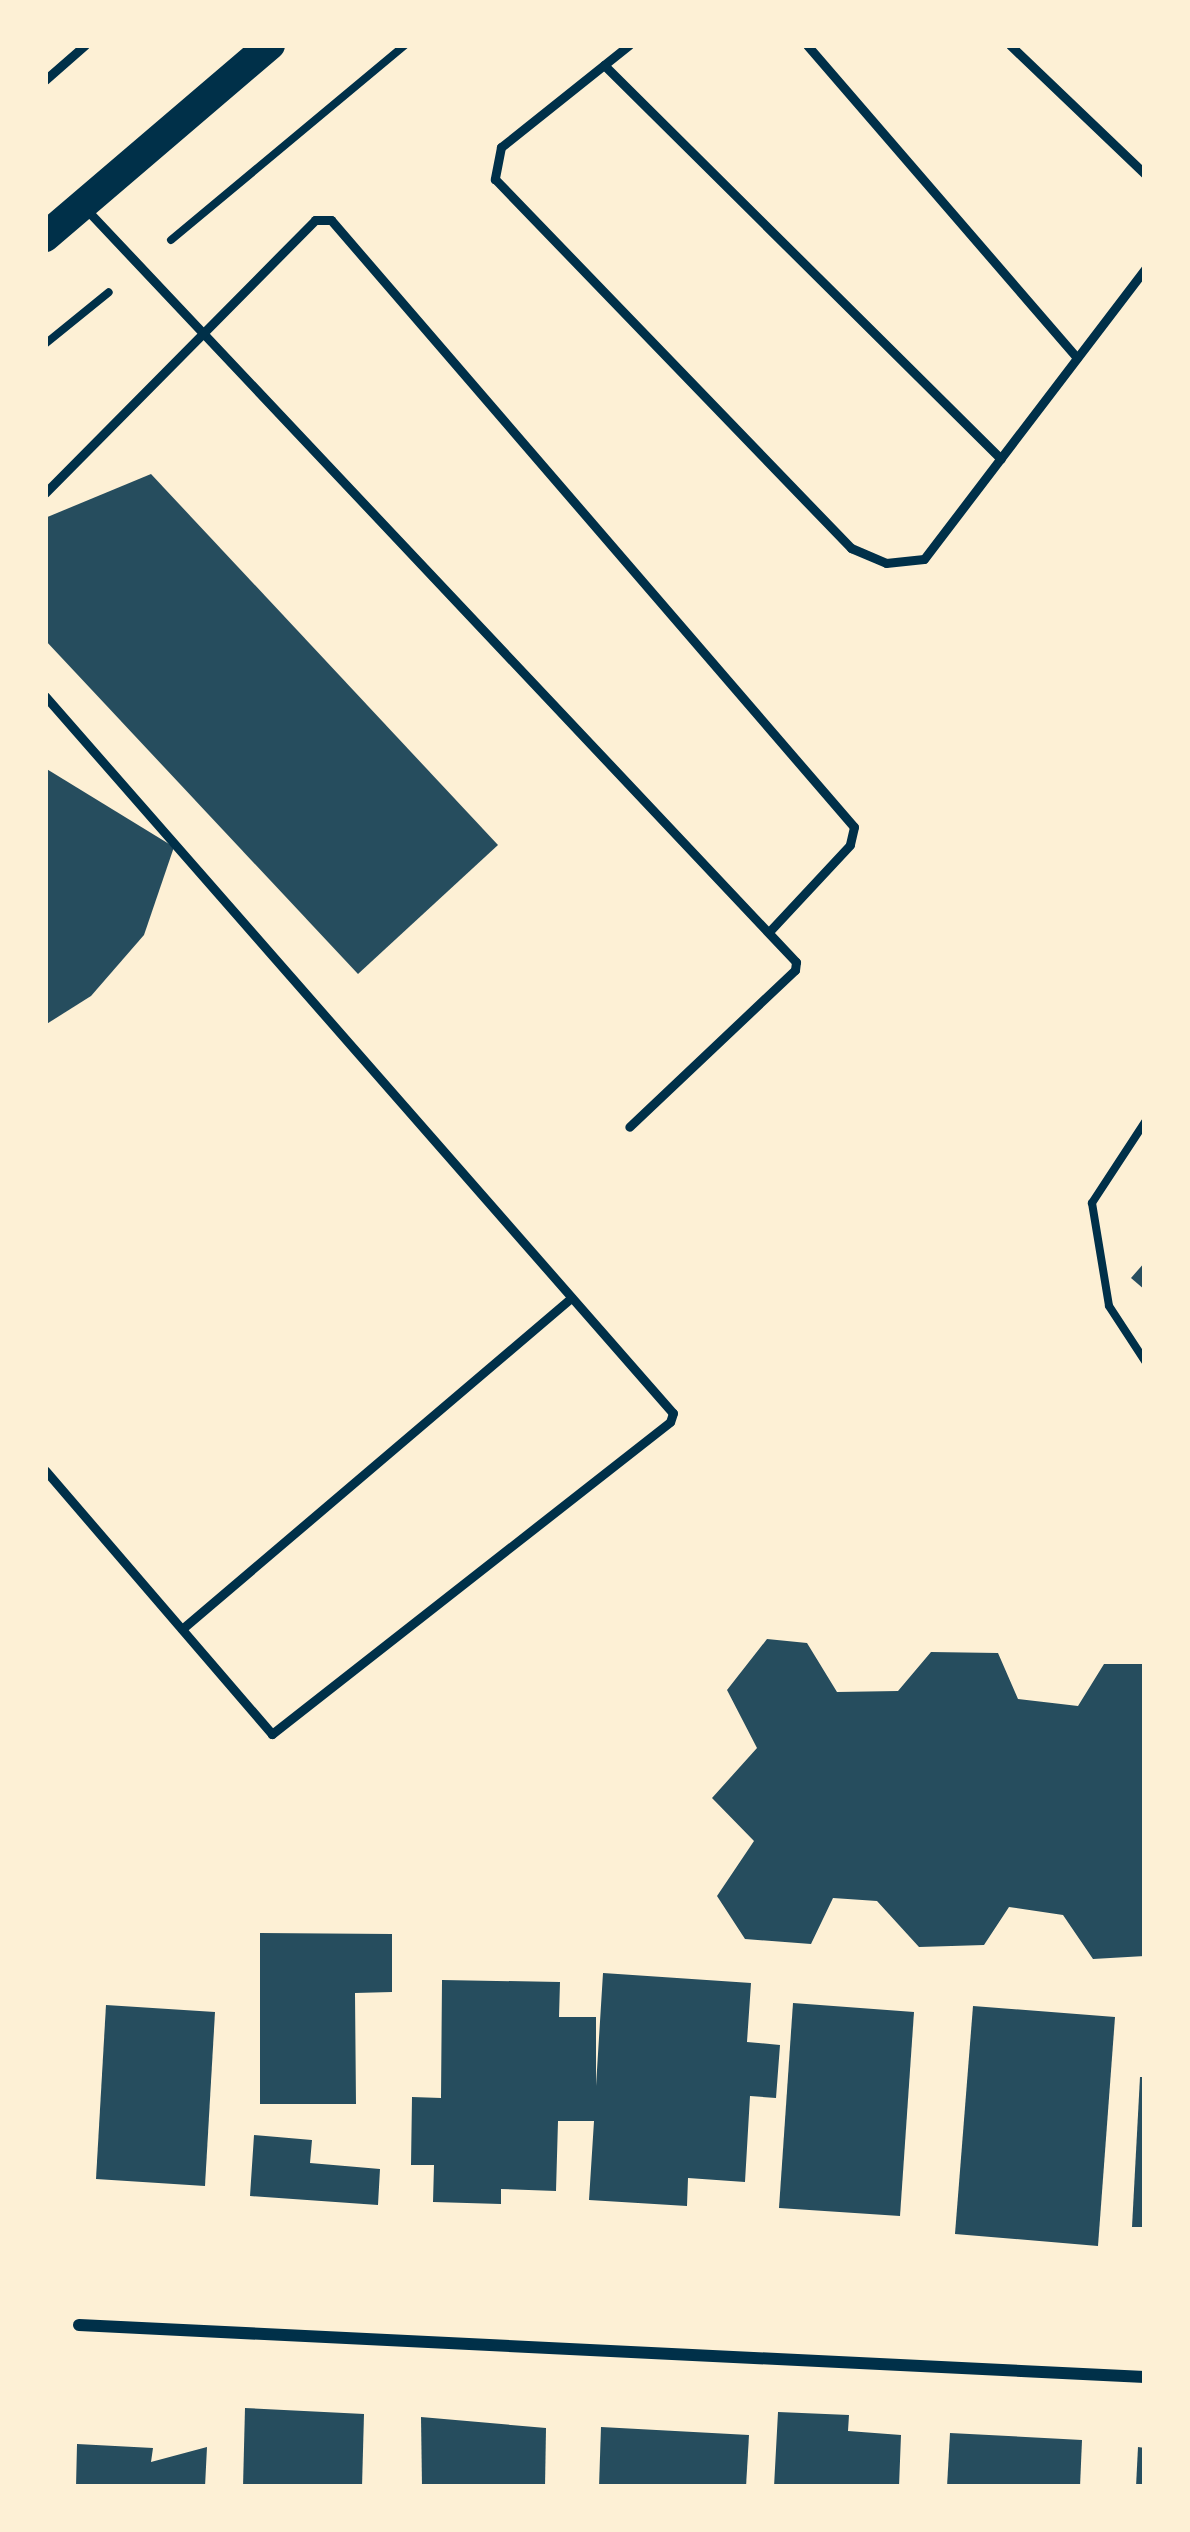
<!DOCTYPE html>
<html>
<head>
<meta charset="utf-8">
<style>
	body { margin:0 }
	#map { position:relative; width:1190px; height:2532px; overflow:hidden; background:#fdf0d5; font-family:"Playfair Display",serif }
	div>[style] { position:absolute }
	.building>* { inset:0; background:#264d5e }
	.path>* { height:8px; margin:-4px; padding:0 4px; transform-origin:4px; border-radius:4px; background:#003049 }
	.service>* { height:9px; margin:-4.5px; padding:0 4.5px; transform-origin:4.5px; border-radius:4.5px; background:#003049 }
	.minor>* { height:12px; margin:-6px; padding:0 6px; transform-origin:6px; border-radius:6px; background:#003049 }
	.primary>* { height:30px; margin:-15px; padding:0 15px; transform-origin:15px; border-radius:15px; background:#003049 }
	span { translate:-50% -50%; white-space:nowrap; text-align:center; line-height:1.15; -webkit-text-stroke:12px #fdf0d5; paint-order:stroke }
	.frame { position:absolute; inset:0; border:48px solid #fdf0d5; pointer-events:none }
</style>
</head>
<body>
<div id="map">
	<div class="building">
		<div style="clip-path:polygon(151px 474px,498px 845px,358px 974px,45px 640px,45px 518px)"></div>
		<div style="clip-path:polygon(45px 768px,174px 847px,144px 935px,91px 996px,45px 1025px)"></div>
		<div style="clip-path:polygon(1145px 1262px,1145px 1290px,1131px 1278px)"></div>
		<div style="clip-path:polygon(767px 1639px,807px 1643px,837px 1692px,898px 1691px,931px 1652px,998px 1653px,1018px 1699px,1078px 1706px,1104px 1664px,1145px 1664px,1145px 1956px,1093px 1959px,1063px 1915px,1009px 1907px,984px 1945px,919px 1947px,877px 1901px,833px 1898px,811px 1944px,745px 1939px,717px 1896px,754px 1841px,712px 1798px,757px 1748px,727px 1690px)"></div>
		<div style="clip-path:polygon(260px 1933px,392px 1934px,392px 1992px,355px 1993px,356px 2104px,260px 2104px)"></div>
		<div style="clip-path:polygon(603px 1973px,751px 1983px,747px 2042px,780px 2045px,776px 2098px,750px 2096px,745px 2182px,688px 2178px,687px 2206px,589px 2200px,594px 2121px,558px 2121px,556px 2191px,501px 2189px,501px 2204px,433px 2202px,434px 2165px,411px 2165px,412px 2097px,441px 2098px,442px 1980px,560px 1982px,559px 2017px,596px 2017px,596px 2086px)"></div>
		<div style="clip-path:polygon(793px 2003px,914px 2012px,900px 2216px,779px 2208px)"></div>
		<div style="clip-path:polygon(106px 2005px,215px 2012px,205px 2186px,96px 2179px)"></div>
		<div style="clip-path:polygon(973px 2006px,1115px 2017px,1098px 2246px,955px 2234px)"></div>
		<div style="clip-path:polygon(1140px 2077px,1145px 2077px,1145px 2227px,1132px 2227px)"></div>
		<div style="clip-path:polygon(254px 2135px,312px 2140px,310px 2163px,380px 2169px,378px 2205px,250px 2196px)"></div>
		<div style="clip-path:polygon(245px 2408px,364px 2414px,362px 2487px,243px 2487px)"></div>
		<div style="clip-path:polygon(778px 2412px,849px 2415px,848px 2431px,901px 2435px,899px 2487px,774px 2487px)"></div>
		<div style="clip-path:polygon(421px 2417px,546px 2428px,545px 2487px,422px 2487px)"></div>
		<div style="clip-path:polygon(601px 2427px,749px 2435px,746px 2487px,599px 2487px)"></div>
		<div style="clip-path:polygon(950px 2433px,1082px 2440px,1080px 2487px,947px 2487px)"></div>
		<div style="clip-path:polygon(77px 2444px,153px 2448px,151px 2462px,207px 2447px,205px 2487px,76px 2487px)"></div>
		<div style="clip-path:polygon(1138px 2447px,1145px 2448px,1145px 2487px,1136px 2487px)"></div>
	</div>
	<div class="path">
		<div style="left:171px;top:240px;width:305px;rotate:-39.8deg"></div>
		<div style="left:45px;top:344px;width:82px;rotate:-39.1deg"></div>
		<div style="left:1145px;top:1122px;width:97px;rotate:123.2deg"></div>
		<div style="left:1092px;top:1203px;width:104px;rotate:80.6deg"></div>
		<div style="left:1109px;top:1306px;width:66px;rotate:56.8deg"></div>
	</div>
	<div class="service">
		<div style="left:629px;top:45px;width:164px;rotate:141.4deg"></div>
		<div style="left:501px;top:147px;width:33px;rotate:101deg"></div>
		<div style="left:495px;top:179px;width:513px;rotate:46.03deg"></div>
		<div style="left:851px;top:548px;width:38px;rotate:23deg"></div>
		<div style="left:886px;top:563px;width:38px;rotate:-6deg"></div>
		<div style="left:924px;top:559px;width:365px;rotate:-52.7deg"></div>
		<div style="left:807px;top:45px;width:413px;rotate:49.2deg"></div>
		<div style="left:1010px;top:45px;width:187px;rotate:43.7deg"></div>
		<div style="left:604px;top:65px;width:559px;rotate:44.78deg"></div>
		<div style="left:45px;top:80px;width:53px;rotate:-41.2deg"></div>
		<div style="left:86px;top:209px;width:1035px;rotate:46.68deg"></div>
		<div style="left:796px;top:962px;width:8px;rotate:97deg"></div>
		<div style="left:795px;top:970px;width:228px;rotate:136.6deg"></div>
		<div style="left:45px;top:493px;width:384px;rotate:-45.3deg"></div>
		<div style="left:315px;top:220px;width:16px"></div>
		<div style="left:331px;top:220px;width:801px;rotate:49.25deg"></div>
		<div style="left:854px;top:827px;width:18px;rotate:103deg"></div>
		<div style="left:850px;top:845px;width:119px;rotate:133deg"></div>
		<div style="left:45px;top:696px;width:953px;rotate:48.79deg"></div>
		<div style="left:673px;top:1413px;width:9px;rotate:108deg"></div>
		<div style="left:670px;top:1422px;width:506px;rotate:141.91deg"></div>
		<div style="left:272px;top:1734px;width:348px;rotate:-130.7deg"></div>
		<div style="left:182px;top:1629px;width:511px;rotate:-40.39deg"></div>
	</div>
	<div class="minor">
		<div style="left:79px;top:2325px;width:1067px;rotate:2.79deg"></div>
	</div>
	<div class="primary">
		<div style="left:45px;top:237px;width:296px;rotate:-40.5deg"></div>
	</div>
	<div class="frame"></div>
</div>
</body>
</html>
